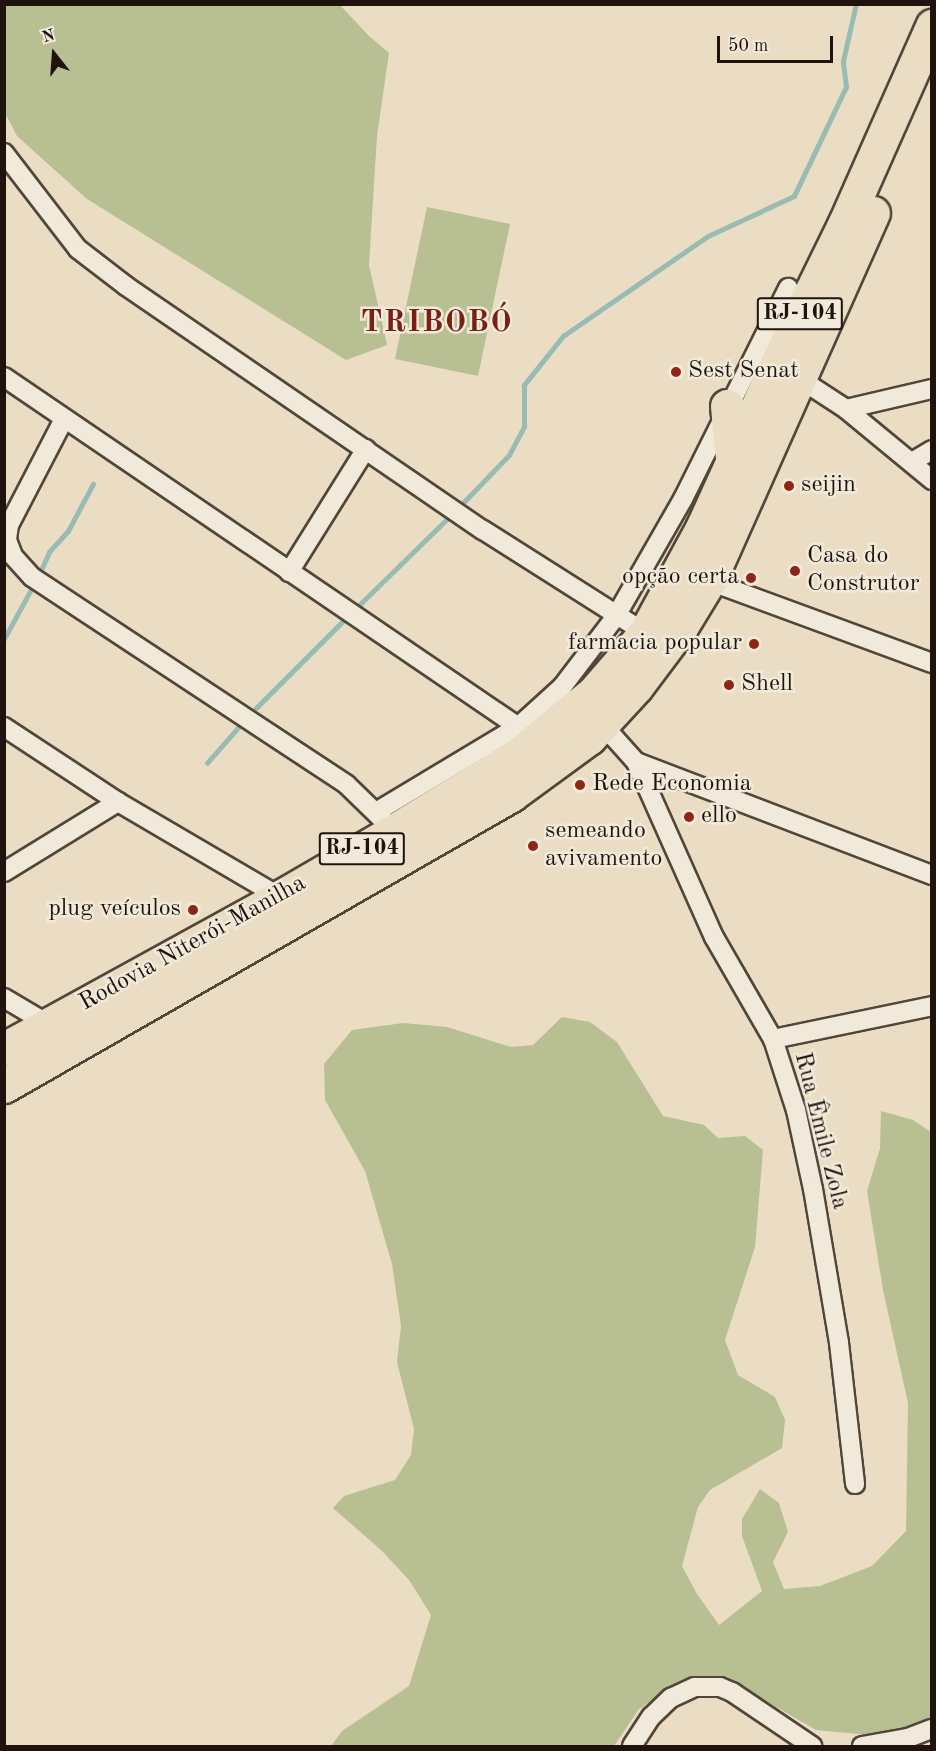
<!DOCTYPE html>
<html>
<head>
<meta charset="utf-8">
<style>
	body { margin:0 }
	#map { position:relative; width:936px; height:1751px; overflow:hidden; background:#eaddc4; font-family:"Old Standard TT",serif }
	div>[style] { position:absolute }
	.green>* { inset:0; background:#b8c093 }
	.stream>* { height:4.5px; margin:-2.25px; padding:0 2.25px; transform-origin:2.25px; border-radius:2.25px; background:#98bcb3 }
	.roads { filter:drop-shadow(2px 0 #52463b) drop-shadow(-2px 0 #52463b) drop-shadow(0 2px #52463b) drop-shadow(0 -2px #52463b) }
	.street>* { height:18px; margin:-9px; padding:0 9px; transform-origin:9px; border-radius:9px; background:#f1e9d9 }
	.highway>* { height:33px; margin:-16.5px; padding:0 16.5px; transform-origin:16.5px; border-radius:16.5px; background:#eaddc4 }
	.dots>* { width:16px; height:16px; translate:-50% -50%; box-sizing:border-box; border:3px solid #f1e9d9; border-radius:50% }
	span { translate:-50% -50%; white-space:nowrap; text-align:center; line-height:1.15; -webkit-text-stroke:5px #f1e9d9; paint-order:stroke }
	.shield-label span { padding:2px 4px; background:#f1e9d9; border:2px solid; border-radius:4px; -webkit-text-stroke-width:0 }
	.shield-label { font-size:22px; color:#20130d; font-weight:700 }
	.poi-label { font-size:24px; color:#20130d }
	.left { translate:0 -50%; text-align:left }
	.right { translate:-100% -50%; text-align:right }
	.street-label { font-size:24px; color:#20130d }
	.district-label { font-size:30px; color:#7a1f14; font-weight:700; letter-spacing:1.5px }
	.frame { position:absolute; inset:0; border:6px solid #20130d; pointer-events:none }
	.north { position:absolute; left:24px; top:24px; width:60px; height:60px; -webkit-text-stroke:4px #f1e9d9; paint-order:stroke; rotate:343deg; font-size:16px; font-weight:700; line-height:24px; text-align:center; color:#20130d }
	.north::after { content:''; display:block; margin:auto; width:21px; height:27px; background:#20130d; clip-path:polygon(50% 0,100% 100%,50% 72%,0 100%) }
	.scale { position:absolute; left:717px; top:36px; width:116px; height:27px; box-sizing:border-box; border:3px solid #20130d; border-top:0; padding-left:8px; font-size:18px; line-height:21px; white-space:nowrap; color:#20130d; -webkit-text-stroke:4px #f1e9d9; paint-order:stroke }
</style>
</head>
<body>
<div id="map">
	<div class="green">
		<div style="clip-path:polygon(4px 5px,340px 5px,369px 36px,389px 53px,377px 136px,369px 265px,387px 345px,346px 360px,87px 199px,17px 136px,5px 113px)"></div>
		<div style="clip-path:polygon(427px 207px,510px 224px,478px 376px,395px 359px)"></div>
		<div style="clip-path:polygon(562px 1017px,590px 1022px,617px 1042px,663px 1116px,704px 1125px,718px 1138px,745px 1136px,763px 1150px,755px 1247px,725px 1340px,738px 1375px,775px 1397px,785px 1420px,782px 1448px,710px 1490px,698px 1507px,682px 1566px,697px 1594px,719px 1625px,762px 1591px,742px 1536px,742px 1519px,760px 1489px,779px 1503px,788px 1532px,773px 1562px,784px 1589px,820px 1586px,872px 1566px,906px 1531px,908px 1403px,883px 1290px,867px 1191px,880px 1148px,881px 1111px,913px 1120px,931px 1132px,931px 1723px,880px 1736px,816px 1730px,738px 1685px,688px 1678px,639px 1709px,614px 1746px,331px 1746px,342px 1731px,409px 1686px,431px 1615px,409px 1580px,381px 1550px,333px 1508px,344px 1496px,395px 1480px,411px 1455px,414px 1429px,397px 1362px,401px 1326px,392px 1264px,365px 1171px,325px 1100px,324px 1064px,352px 1030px,403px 1023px,447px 1027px,511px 1047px,533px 1045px)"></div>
	</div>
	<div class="stream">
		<div style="left:459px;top:507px;width:72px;rotate:-46.1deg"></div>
		<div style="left:509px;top:455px;width:32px;rotate:-62deg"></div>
		<div style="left:524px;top:427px;width:42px;rotate:-90deg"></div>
		<div style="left:524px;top:385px;width:63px;rotate:-51.5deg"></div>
		<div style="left:563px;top:336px;width:176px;rotate:-34.6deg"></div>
		<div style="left:708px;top:236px;width:95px;rotate:-24.9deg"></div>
		<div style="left:794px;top:196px;width:121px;rotate:-64.5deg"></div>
		<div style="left:846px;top:87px;width:26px;rotate:-97deg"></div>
		<div style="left:843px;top:61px;width:58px;rotate:-77.2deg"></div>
		<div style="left:38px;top:577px;width:27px;rotate:-66deg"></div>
		<div style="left:49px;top:552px;width:28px;rotate:-48deg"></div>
		<div style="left:68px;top:531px;width:53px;rotate:-62deg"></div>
		<div style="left:354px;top:610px;width:136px;rotate:-44.4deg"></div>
		<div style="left:4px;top:639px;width:63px;rotate:-61.4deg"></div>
		<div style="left:248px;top:716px;width:141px;rotate:-45deg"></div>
		<div style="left:207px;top:763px;width:55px;rotate:-48.7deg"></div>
	</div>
	<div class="roads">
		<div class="street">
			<div style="left:4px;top:153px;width:121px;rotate:52.4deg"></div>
			<div style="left:78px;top:249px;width:61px;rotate:37.6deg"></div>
			<div style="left:126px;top:286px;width:432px;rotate:34.4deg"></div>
			<div style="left:483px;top:530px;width:192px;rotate:32.4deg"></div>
			<div style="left:4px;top:377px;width:631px;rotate:34.22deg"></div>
			<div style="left:800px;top:379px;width:55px;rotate:33.1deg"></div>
			<div style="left:846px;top:409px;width:112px;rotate:39.5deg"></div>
			<div style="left:846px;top:409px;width:88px;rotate:-13.1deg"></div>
			<div style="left:64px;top:419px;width:119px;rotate:117.4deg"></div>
			<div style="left:9px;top:525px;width:15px;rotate:98deg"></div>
			<div style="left:7px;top:540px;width:17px;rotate:69deg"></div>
			<div style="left:13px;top:556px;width:28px;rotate:48deg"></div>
			<div style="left:32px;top:577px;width:377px;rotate:33.4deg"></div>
			<div style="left:347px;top:785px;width:52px;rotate:44.2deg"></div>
			<div style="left:912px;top:462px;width:23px;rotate:-31deg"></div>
			<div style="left:289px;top:572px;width:145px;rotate:-58deg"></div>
			<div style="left:709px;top:581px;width:238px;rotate:20.2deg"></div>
			<div style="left:602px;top:724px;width:51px;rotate:48.2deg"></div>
			<div style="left:636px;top:762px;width:192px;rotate:66deg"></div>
			<div style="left:714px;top:937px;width:118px;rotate:60deg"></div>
			<div style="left:773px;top:1039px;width:75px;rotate:72.1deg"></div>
			<div style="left:796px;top:1110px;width:81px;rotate:77.9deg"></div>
			<div style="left:813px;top:1189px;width:156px;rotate:80.4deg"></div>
			<div style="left:839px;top:1343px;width:142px;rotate:83.5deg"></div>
			<div style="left:4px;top:727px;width:136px;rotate:33.3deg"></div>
			<div style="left:118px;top:802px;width:188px;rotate:30.4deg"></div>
			<div style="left:636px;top:762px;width:317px;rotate:20.9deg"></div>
			<div style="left:376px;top:812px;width:167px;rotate:-31deg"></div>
			<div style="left:519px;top:726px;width:58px;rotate:-42.2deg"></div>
			<div style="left:562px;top:687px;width:89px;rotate:-52.7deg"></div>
			<div style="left:616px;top:616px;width:135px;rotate:-60.2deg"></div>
			<div style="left:683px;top:499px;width:236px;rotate:-63.5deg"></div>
			<div style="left:4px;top:872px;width:134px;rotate:-31.6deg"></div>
			<div style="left:4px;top:998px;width:51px;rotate:30.6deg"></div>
			<div style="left:773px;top:1039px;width:162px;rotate:-11.7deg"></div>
			<div style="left:632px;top:1746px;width:35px;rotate:-57deg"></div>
			<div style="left:651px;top:1717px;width:28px;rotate:-44deg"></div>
			<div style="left:671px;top:1698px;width:26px;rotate:-25deg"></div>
			<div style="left:695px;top:1687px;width:25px"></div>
			<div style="left:720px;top:1687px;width:13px;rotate:23deg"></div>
			<div style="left:732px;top:1692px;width:97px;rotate:34deg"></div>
			<div style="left:862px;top:1746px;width:47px;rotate:-9.9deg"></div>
			<div style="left:908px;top:1738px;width:26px;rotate:-21deg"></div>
		</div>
		<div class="highway">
			<div style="left:727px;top:406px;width:52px;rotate:84.5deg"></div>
			<div style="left:4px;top:1049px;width:315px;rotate:-28.8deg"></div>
			<div style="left:280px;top:897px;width:129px;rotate:-30.1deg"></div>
			<div style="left:392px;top:832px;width:145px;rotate:-31.5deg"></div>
			<div style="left:516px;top:756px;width:99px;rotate:-39.3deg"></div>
			<div style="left:593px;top:693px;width:79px;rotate:-49.1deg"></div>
			<div style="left:645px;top:633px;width:122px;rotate:-61.5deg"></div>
			<div style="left:703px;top:526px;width:210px;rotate:-65.5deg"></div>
			<div style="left:790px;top:335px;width:123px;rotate:-63.9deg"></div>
			<div style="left:844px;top:225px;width:218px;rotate:-66.1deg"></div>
			<div style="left:4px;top:1086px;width:585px;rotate:-29.85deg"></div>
			<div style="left:511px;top:795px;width:97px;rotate:-36.2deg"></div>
			<div style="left:589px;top:738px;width:69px;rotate:-47.3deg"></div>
			<div style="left:636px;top:687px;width:75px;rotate:-53.1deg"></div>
			<div style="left:681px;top:627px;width:54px;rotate:-58.7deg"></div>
			<div style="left:709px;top:581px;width:403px;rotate:-66deg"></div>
		</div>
	</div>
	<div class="dots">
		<div style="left:676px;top:372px;background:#8f2418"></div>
		<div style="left:789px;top:486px;background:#8f2418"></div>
		<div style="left:795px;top:571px;background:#8f2418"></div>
		<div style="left:751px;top:578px;background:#8f2418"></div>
		<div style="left:754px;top:644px;background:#8f2418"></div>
		<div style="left:729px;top:685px;background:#8f2418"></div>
		<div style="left:580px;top:785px;background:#8f2418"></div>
		<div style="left:689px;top:817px;background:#8f2418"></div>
		<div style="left:533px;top:846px;background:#8f2418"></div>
		<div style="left:193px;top:910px;background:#8f2418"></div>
	</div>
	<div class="shield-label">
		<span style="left:800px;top:314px">RJ-104</span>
		<span style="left:362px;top:849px">RJ-104</span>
	</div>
	<div class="poi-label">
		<span class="left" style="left:688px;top:372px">Sest Senat</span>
		<span class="left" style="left:801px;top:486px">seijin</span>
		<span class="left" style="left:807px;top:571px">Casa do<br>Construtor</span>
		<span class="right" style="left:739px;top:578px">opção certa</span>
		<span class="right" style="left:742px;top:644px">farmacia popular</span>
		<span class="left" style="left:741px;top:685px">Shell</span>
		<span class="left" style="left:592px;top:785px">Rede Economia</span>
		<span class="left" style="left:701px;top:817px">ello</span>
		<span class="left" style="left:545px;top:846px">semeando<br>avivamento</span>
		<span class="right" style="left:181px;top:910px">plug veículos</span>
	</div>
	<div class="street-label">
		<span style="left:193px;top:944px;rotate:-29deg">Rodovia Niterói-Manilha</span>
		<span style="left:820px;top:1131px;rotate:76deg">Rua Êmile Zola</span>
	</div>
	<div class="district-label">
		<span style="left:437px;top:323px">TRIBOBÓ</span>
	</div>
	<div class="frame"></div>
	<div class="north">N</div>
	<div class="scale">50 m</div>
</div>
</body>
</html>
